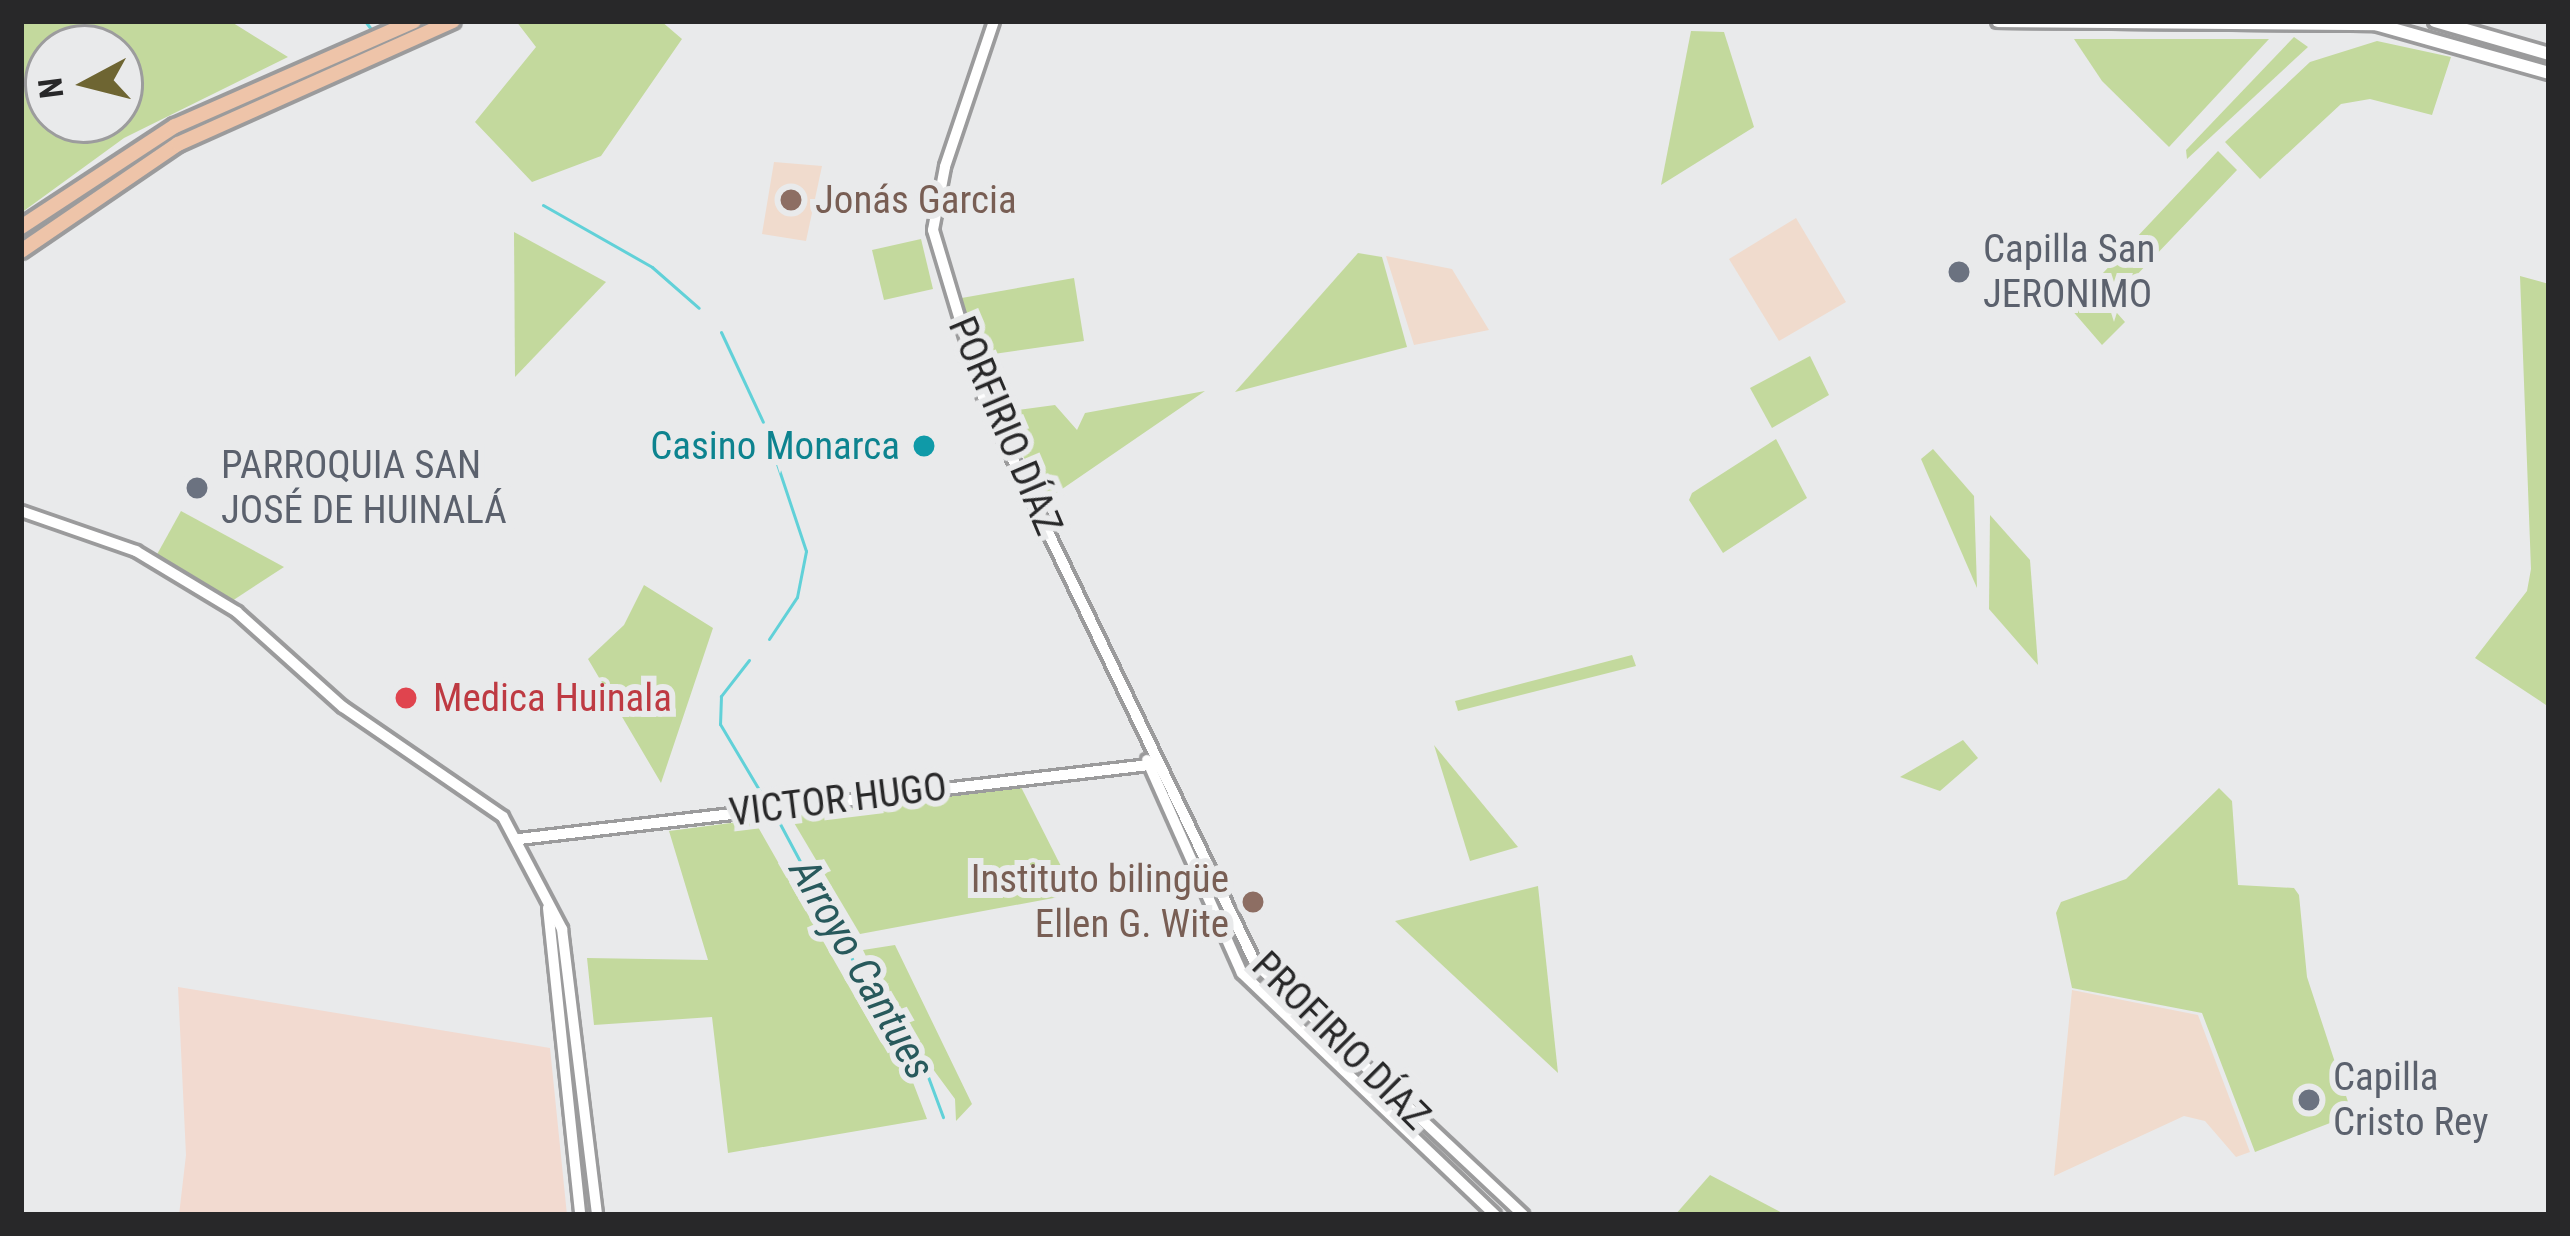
<!DOCTYPE html>
<html>
<head>
<meta charset="utf-8">
<style>
	body { margin:0 }
	#map { position:relative; width:2570px; height:1236px; overflow:hidden; background:#e9eaeb; font-family:"Roboto Condensed",sans-serif }
	div>[style] { position:absolute }
	.industrial>* { inset:0; background:#f2dad0 }
	.education>* { inset:0; background:#f0dbcd }
	.green>* { inset:0; background:#c3d99d }
	.stream>* { height:3px; margin:-1.5px; padding:0 1.5px; transform-origin:1.5px; border-radius:1.5px; background:#61d1d8 }
	.roads { filter:drop-shadow(3px 0 #9b9b9c) drop-shadow(-3px 0 #9b9b9c) drop-shadow(0 3px #9b9b9c) drop-shadow(0 -3px #9b9b9c) }
	.tertiary>* { height:10px; margin:-5px; padding:0 5px; transform-origin:5px; border-radius:5px; background:#fff }
	.secondary>* { height:12px; margin:-6px; padding:0 6px; transform-origin:6px; border-radius:6px; background:#fff }
	.primary>* { height:14px; margin:-7px; padding:0 7px; transform-origin:7px; border-radius:7px; background:#eec4a9 }
	.dots>* { width:33px; height:33px; translate:-50% -50%; box-sizing:border-box; border:6px solid #e9eaeb; border-radius:50% }
	span { translate:-50% -50%; white-space:nowrap; text-align:center; line-height:1.15; -webkit-text-stroke:12px #e9eaeb; paint-order:stroke }
	.education-label { font-size:39px; color:#785e54 }
	.left { translate:0 -50%; text-align:left }
	.right { translate:-100% -50%; text-align:right }
	.worship-label { font-size:39px; color:#5b616d }
	.street-label { font-size:39px; color:#282829 }
	.culture-label { font-size:39px; color:#0d838f }
	.health-label { font-size:39px; color:#be3a42 }
	.water-label { font-size:42px; color:#28595c; font-style:italic }
	.frame { position:absolute; inset:0; border:24px solid #282829; pointer-events:none }
	.north { position:absolute; left:24px; top:24px; width:120px; height:120px; box-sizing:border-box; background:#e9eaeb; border:3px solid #9c9c9d; border-radius:50%; rotate:263deg; font-size:33px; font-weight:700; line-height:48px; text-align:center; color:#282829 }
	.north::after { content:''; display:block; margin:auto; width:42px; height:54px; background:#6e6532; clip-path:polygon(50% 0,100% 100%,50% 72%,0 100%) }
</style>
</head>
<body>
<div id="map">
	<div class="industrial">
		<div style="clip-path:polygon(178px 987px,550px 1048px,567px 1215px,179px 1215px,186px 1155px)"></div>
	</div>
	<div class="education">
		<div style="clip-path:polygon(774px 162px,822px 166px,806px 241px,762px 234px)"></div>
		<div style="clip-path:polygon(1796px 218px,1846px 302px,1779px 341px,1729px 259px)"></div>
		<div style="clip-path:polygon(1386px 256px,1452px 269px,1489px 330px,1414px 345px)"></div>
		<div style="clip-path:polygon(2072px 990px,2198px 1015px,2250px 1152px,2236px 1157px,2205px 1121px,2184px 1116px,2054px 1176px)"></div>
	</div>
	<div class="green">
		<div style="clip-path:polygon(evenodd,21px 21px,230px 21px,288px 57px,124px 138px,21px 213px,21px 21px,48px 48px,120px 48px,120px 120px,48px 120px,48px 48px)"></div>
		<div style="clip-path:polygon(516px 21px,661px 21px,682px 39px,601px 156px,532px 182px,475px 122px,536px 47px)"></div>
		<div style="clip-path:polygon(1691px 31px,1724px 32px,1754px 127px,1661px 185px)"></div>
		<div style="clip-path:polygon(2294px 37px,2308px 47px,2187px 159px,2186px 150px)"></div>
		<div style="clip-path:polygon(2074px 39px,2269px 39px,2169px 147px,2102px 81px)"></div>
		<div style="clip-path:polygon(2377px 41px,2451px 57px,2432px 115px,2370px 99px,2341px 104px,2260px 179px,2225px 142px,2310px 62px)"></div>
		<div style="clip-path:polygon(2218px 151px,2237px 170px,2109px 304px,2125px 322px,2102px 345px,2070px 308px)"></div>
		<div style="clip-path:polygon(514px 232px,606px 282px,515px 377px)"></div>
		<div style="clip-path:polygon(921px 239px,933px 289px,884px 300px,872px 250px)"></div>
		<div style="clip-path:polygon(1358px 253px,1382px 257px,1407px 347px,1235px 392px)"></div>
		<div style="clip-path:polygon(2520px 276px,2549px 284px,2549px 707px,2475px 658px,2527px 591px,2531px 569px)"></div>
		<div style="clip-path:polygon(1074px 278px,1084px 341px,973px 357px,956px 299px)"></div>
		<div style="clip-path:polygon(1810px 356px,1829px 395px,1772px 428px,1750px 388px)"></div>
		<div style="clip-path:polygon(1205px 391px,1049px 498px,996px 413px,1055px 405px,1077px 430px,1085px 413px)"></div>
		<div style="clip-path:polygon(1776px 439px,1807px 498px,1723px 553px,1689px 500px,1692px 493px)"></div>
		<div style="clip-path:polygon(1933px 449px,1974px 496px,1977px 588px,1921px 459px)"></div>
		<div style="clip-path:polygon(181px 511px,284px 567px,232px 601px,155px 558px)"></div>
		<div style="clip-path:polygon(1990px 515px,2030px 560px,2038px 665px,1989px 609px)"></div>
		<div style="clip-path:polygon(644px 585px,713px 628px,661px 783px,588px 659px,624px 625px)"></div>
		<div style="clip-path:polygon(1632px 655px,1636px 666px,1458px 711px,1455px 701px)"></div>
		<div style="clip-path:polygon(1963px 740px,1978px 758px,1940px 791px,1900px 777px)"></div>
		<div style="clip-path:polygon(1434px 745px,1518px 847px,1470px 861px)"></div>
		<div style="clip-path:polygon(1021px 787px,1075px 894px,860px 934px,790px 816px)"></div>
		<div style="clip-path:polygon(2219px 788px,2232px 801px,2238px 885px,2294px 888px,2299px 895px,2307px 977px,2350px 1108px,2343px 1118px,2255px 1152px,2202px 1013px,2072px 988px,2056px 913px,2061px 902px,2126px 879px)"></div>
		<div style="clip-path:polygon(754px 820px,880px 1041px,909px 1072px,927px 1119px,728px 1153px,712px 1017px,594px 1025px,587px 958px,708px 960px,669px 831px)"></div>
		<div style="clip-path:polygon(1538px 886px,1558px 1073px,1395px 921px)"></div>
		<div style="clip-path:polygon(895px 945px,972px 1104px,956px 1121px,955px 1099px,896px 1019px,863px 950px)"></div>
		<div style="clip-path:polygon(1710px 1175px,1786px 1215px,1675px 1215px)"></div>
	</div>
	<div class="stream">
		<div style="left:365px;top:21px;width:10px;rotate:53deg"></div>
		<div style="left:543px;top:205px;width:125px;rotate:29.6deg"></div>
		<div style="left:652px;top:267px;width:62px;rotate:41.1deg"></div>
		<div style="left:721px;top:332px;width:99px;rotate:65deg"></div>
		<div style="left:769px;top:639px;width:50px;rotate:-56.3deg"></div>
		<div style="left:797px;top:597px;width:47px;rotate:-78.9deg"></div>
		<div style="left:806px;top:551px;width:108px;rotate:-108.4deg"></div>
		<div style="left:749px;top:660px;width:46px;rotate:127.9deg"></div>
		<div style="left:721px;top:696px;width:28px;rotate:92deg"></div>
		<div style="left:720px;top:724px;width:86px;rotate:59.3deg"></div>
		<div style="left:779px;top:822px;width:229px;rotate:61.9deg"></div>
		<div style="left:887px;top:1024px;width:64px;rotate:51.3deg"></div>
		<div style="left:927px;top:1074px;width:46px;rotate:69.6deg"></div>
	</div>
	<div class="roads">
		<div class="tertiary">
			<div style="left:994px;top:21px;width:154px;rotate:108.6deg"></div>
			<div style="left:945px;top:167px;width:64px;rotate:100.8deg"></div>
			<div style="left:933px;top:230px;width:174px;rotate:73.3deg"></div>
			<div style="left:983px;top:397px;width:628px;rotate:64.33deg"></div>
			<div style="left:1255px;top:963px;width:368px;rotate:43.2deg"></div>
			<div style="left:21px;top:511px;width:122px;rotate:19.2deg"></div>
			<div style="left:136px;top:551px;width:118px;rotate:31.1deg"></div>
			<div style="left:237px;top:612px;width:142px;rotate:41.9deg"></div>
			<div style="left:343px;top:707px;width:194px;rotate:34.5deg"></div>
			<div style="left:503px;top:817px;width:127px;rotate:62.2deg"></div>
			<div style="left:562px;top:929px;width:288px;rotate:83deg"></div>
			<div style="left:1147px;top:760px;width:233px;rotate:66deg"></div>
			<div style="left:1242px;top:973px;width:350px;rotate:43.7deg"></div>
			<div style="left:519px;top:839px;width:642px;rotate:-6.7deg"></div>
			<div style="left:548px;top:908px;width:309px;rotate:84deg"></div>
		</div>
		<div class="secondary">
			<div style="left:1998px;top:21px;width:377px;rotate:0.5deg"></div>
			<div style="left:2375px;top:24px;width:181px;rotate:15.7deg"></div>
			<div style="left:2435px;top:21px;width:119px;rotate:16.1deg"></div>
		</div>
		<div class="primary">
			<div style="left:21px;top:227px;width:184px;rotate:-33.3deg"></div>
			<div style="left:175px;top:126px;width:261px;rotate:-23.7deg"></div>
			<div style="left:21px;top:251px;width:190px;rotate:-34.3deg"></div>
			<div style="left:178px;top:144px;width:301px;rotate:-24.1deg"></div>
		</div>
	</div>
	<div class="dots">
		<div style="left:791px;top:200px;background:#8d6e63"></div>
		<div style="left:1959px;top:272px;background:#6b7280"></div>
		<div style="left:924px;top:446px;background:#0f9aa8"></div>
		<div style="left:197px;top:488px;background:#6b7280"></div>
		<div style="left:406px;top:698px;background:#e0444e"></div>
		<div style="left:1253px;top:902px;background:#8d6e63"></div>
		<div style="left:2309px;top:1100px;background:#6b7280"></div>
	</div>
	<div class="education-label">
		<span class="left" style="left:815px;top:200px">Jonás Garcia</span>
		<span class="right" style="left:1229px;top:902px">Instituto bilingüe<br>Ellen G. Wite</span>
	</div>
	<div class="worship-label">
		<span class="left" style="left:1983px;top:272px">Capilla San<br>JERONIMO</span>
		<span class="left" style="left:221px;top:488px">PARROQUIA SAN<br>JOSÉ DE HUINALÁ</span>
		<span class="left" style="left:2333px;top:1100px">Capilla<br>Cristo Rey</span>
	</div>
	<div class="street-label">
		<span style="left:1005px;top:426px;rotate:67deg">PORFIRIO DÍAZ</span>
		<span style="left:838px;top:800px;rotate:-7deg">VICTOR HUGO</span>
		<span style="left:1341px;top:1041px;rotate:45deg">PROFIRIO DÍAZ</span>
	</div>
	<div class="culture-label">
		<span class="right" style="left:900px;top:446px">Casino Monarca</span>
	</div>
	<div class="health-label">
		<span class="left" style="left:433px;top:698px">Medica Huinala</span>
	</div>
	<div class="water-label">
		<span style="left:862px;top:969px;rotate:60deg">Arroyo Cantues</span>
	</div>
	<div class="frame"></div>
	<div class="north">N</div>
</div>
</body>
</html>
